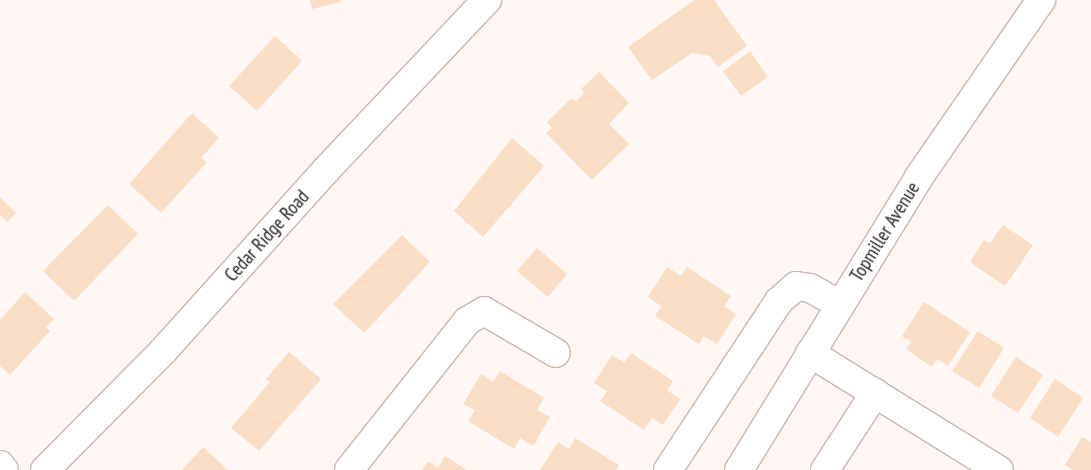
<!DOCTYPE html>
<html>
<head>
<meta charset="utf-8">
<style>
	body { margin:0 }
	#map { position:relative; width:1091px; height:470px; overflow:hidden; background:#fef7f4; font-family:"PT Sans Narrow",sans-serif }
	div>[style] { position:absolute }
	.building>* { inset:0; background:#f9ddc4 }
	.roads { filter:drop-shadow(1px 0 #c7b7b1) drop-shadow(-1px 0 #c7b7b1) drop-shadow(0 1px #c7b7b1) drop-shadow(0 -1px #c7b7b1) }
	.minor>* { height:28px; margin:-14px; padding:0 14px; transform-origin:14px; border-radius:14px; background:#fff }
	span { translate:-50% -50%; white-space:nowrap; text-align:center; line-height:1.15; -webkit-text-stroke:4.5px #fff; paint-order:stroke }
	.street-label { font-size:19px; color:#292320 }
</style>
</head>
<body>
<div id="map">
	<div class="building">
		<div style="clip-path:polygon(310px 0,340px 0,341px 2px,312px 9px)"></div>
		<div style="clip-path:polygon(694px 0,714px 0,747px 46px,718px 67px,710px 56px,692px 53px,652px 80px,628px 47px)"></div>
		<div style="clip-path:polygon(275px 36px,302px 61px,257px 111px,229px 86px)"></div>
		<div style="clip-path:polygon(750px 51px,768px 77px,741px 96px,723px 71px)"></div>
		<div style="clip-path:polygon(599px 72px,629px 103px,609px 124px,629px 144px,592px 180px,546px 133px,552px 128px,547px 122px,572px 98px,576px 101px,584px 93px,581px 89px)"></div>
		<div style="clip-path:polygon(192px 113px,219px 138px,201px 158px,207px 162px,161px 213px,129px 184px)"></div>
		<div style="clip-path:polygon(512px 138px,544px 166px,483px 237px,454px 211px)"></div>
		<div style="clip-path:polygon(0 197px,16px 213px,7px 222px,0 215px)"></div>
		<div style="clip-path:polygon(108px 205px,138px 234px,74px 301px,43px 271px)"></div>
		<div style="clip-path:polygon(1003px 225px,1033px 245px,1005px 286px,970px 262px,984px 240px,990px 243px)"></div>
		<div style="clip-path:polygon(402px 235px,430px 262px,364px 333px,333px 304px)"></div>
		<div style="clip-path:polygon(537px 248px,567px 274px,548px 297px,517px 271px)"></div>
		<div style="clip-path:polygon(667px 267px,681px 276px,687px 267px,731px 296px,724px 306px,736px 314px,717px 344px,704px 336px,699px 344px,655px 316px,661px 306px,648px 297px)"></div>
		<div style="clip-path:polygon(25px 292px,54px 319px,46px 327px,50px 331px,10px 375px,0 366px,0 320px)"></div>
		<div style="clip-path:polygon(924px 302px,970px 332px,948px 366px,937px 359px,932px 367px,906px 349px,911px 342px,902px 336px)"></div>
		<div style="clip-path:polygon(978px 331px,1004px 348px,979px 388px,952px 371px)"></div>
		<div style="clip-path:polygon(289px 352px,321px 379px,259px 451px,231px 428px,270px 382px,266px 379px)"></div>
		<div style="clip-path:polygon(631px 353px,673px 381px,667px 390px,680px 399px,663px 425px,652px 418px,644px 430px,600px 401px,607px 391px,594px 383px,612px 355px,624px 363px)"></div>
		<div style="clip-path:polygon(1016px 357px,1043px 375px,1018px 413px,991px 396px)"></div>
		<div style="clip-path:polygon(500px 371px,544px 398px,537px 410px,550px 417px,533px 446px,520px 438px,514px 449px,468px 421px,475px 410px,463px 404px,481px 374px,493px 382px)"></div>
		<div style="clip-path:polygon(1055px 379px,1083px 398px,1058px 437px,1030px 418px)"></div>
		<div style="clip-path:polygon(1082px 437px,1091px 442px,1091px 470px,1073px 470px,1065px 465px)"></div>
		<div style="clip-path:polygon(575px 438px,619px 465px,616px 470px,540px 470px,558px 442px,569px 449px)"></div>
		<div style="clip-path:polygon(203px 447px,228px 470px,182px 470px)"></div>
		<div style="clip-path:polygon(445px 456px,467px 470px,422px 470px,428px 461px,438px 468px)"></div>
	</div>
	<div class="roads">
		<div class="minor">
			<div style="left:810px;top:353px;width:222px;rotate:31.8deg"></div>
			<div style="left:0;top:465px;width:6px;rotate:51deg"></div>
			<div style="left:45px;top:470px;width:169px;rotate:-45.2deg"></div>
			<div style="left:164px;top:350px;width:244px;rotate:-48deg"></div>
			<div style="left:327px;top:169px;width:233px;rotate:-46.6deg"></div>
			<div style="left:349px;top:470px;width:190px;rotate:-51.6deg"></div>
			<div style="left:467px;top:321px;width:20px;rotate:-30deg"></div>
			<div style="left:484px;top:311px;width:83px;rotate:30.3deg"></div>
			<div style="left:668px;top:470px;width:202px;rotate:-56.7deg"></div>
			<div style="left:779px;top:301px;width:23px;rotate:-41deg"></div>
			<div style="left:796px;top:286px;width:14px;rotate:8deg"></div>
			<div style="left:810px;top:288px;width:35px;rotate:29deg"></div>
			<div style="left:739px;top:470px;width:344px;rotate:-58.4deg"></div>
			<div style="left:919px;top:177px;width:215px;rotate:-55.4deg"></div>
			<div style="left:825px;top:470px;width:92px;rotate:-57deg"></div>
		</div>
	</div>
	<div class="street-label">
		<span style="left:885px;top:232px;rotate:-58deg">Topmiller Avenue</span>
		<span style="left:267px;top:236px;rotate:-48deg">Cedar Ridge Road</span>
	</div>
</div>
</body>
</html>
